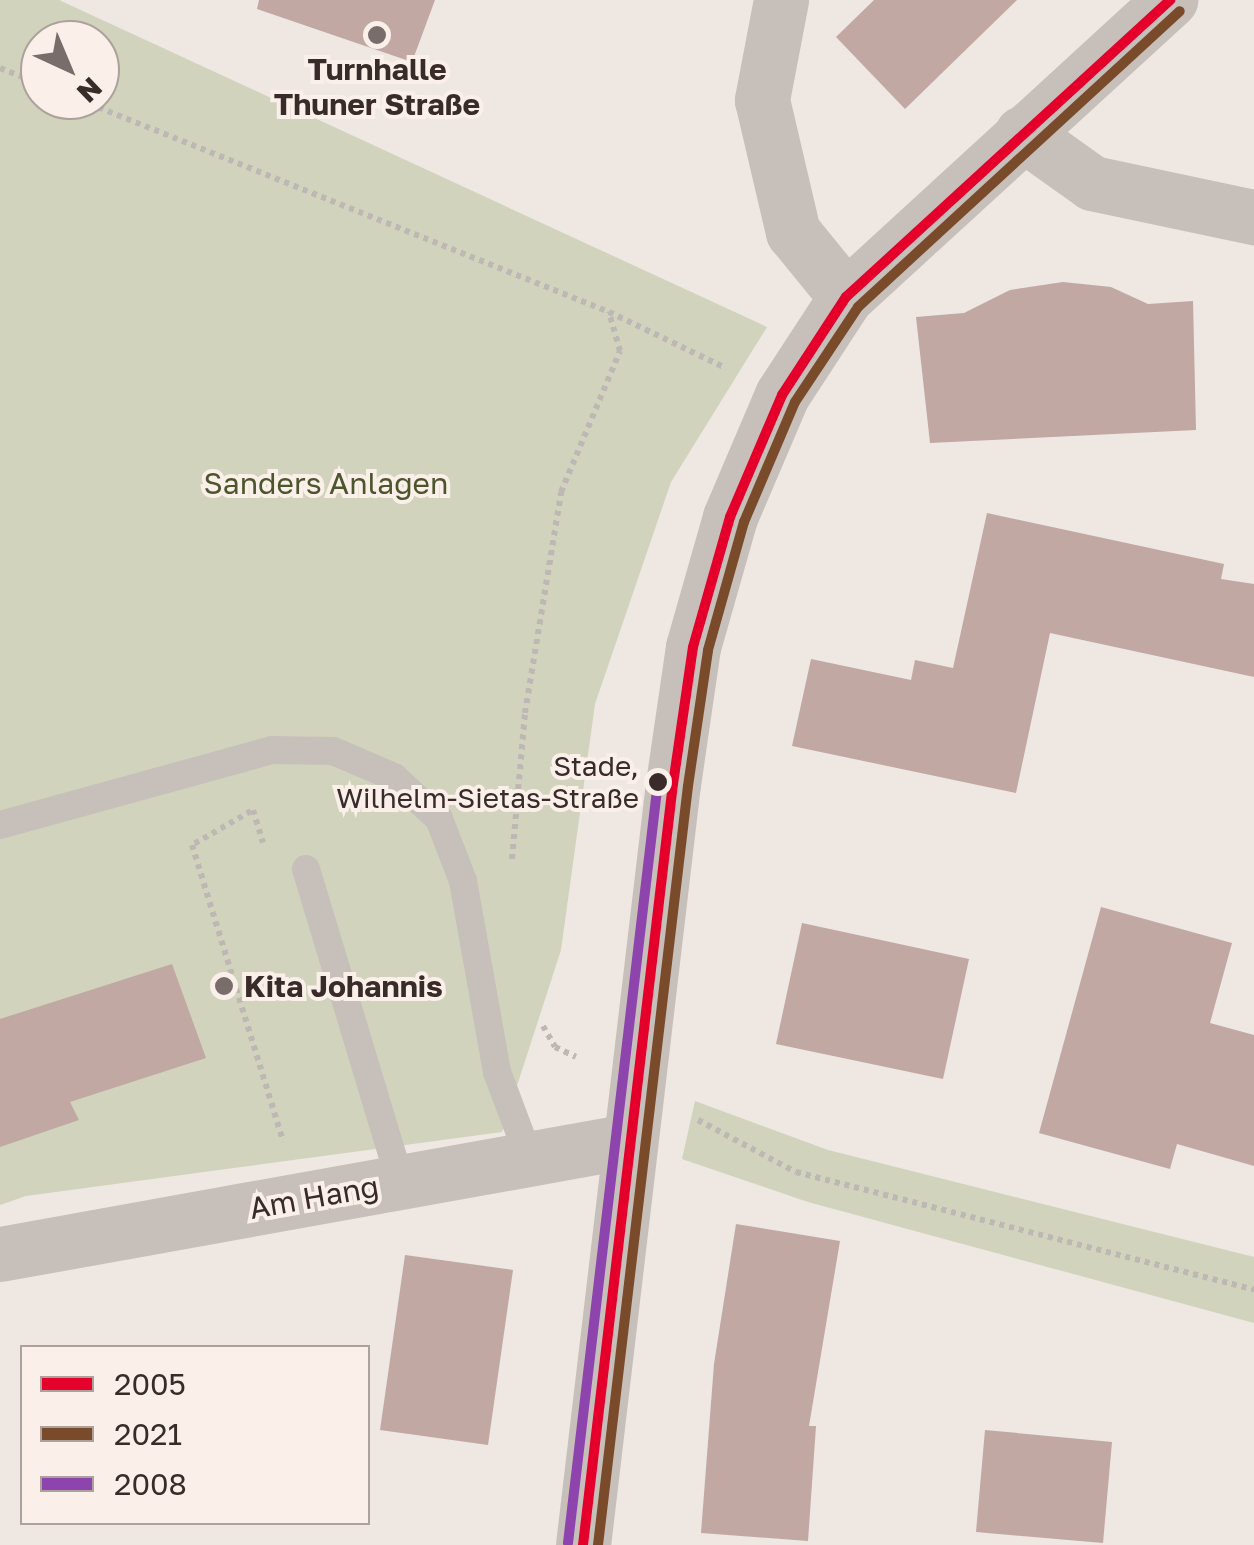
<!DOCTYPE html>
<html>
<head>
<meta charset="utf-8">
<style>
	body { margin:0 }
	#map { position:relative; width:1254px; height:1545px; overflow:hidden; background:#eee7e2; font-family:"Golos Text",sans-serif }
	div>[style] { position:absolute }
	.green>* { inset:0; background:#d1d3bc }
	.building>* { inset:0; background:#c1a8a3 }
	.path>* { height:6px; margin-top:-3px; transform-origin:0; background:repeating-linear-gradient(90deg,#bfb7b3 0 5px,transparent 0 10px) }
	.service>* { height:28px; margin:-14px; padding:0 14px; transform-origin:14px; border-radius:14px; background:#c7bfba }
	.minor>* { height:55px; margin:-27.5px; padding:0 27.5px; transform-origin:27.5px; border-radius:27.5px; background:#c7bfba }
	.bus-1>* { height:10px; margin:-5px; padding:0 5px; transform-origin:5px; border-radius:5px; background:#e4002b }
	.bus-2>* { height:10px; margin:-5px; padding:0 5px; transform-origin:5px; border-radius:5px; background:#7a4b2a }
	.bus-3>* { height:10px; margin:-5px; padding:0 5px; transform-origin:5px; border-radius:5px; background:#8e44ad }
	.dots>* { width:28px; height:28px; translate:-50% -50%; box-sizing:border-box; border:5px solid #faf0e9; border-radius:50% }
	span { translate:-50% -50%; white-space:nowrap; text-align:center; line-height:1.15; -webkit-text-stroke:8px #faf0e9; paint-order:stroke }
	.bus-label { font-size:28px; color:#382b29 }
	.right { translate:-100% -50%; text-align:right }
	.poi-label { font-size:30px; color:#382b29; font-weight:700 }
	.left { translate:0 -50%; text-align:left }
	.park-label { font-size:30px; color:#4c562c }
	.street-label { font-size:30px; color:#382b29 }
	.legend { position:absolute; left:20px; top:1345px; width:350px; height:180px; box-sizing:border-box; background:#faf0e9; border:2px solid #aca19c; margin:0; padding:12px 18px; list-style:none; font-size:30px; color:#382b29 }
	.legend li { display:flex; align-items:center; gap:20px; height:50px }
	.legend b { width:50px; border:2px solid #aca19c }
	.north { position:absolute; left:20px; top:20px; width:100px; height:100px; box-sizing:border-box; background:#faf0e9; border:2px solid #aca19c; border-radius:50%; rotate:136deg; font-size:28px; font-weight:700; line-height:40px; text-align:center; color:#382b29 }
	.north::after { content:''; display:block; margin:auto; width:35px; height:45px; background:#786d6a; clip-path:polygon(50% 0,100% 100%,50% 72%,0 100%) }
</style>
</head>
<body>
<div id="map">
	<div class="green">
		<div style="clip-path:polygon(evenodd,0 0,59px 0,767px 327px,671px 482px,595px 704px,561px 950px,502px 1132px,26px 1196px,0 1205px,0 0,40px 40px,100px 40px,100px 100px,40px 100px,40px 40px)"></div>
		<div style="clip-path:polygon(695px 1101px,828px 1150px,1254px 1257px,1254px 1323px,808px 1202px,682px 1159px)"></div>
	</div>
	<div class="building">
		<div style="clip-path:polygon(259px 0,435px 0,412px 62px,257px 9px)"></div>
		<div style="clip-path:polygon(874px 0,1017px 0,905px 109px,836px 37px)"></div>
		<div style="clip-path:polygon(1063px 282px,1111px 287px,1148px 304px,1193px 301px,1196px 430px,930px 443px,916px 317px,964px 313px,1010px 290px)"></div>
		<div style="clip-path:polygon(987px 513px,1224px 564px,1221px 579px,1254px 584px,1254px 677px,1050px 633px,1016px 793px,792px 746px,811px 659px,911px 680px,915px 660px,953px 668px)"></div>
		<div style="clip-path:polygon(1101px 907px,1232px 943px,1210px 1023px,1254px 1035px,1254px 1166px,1177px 1144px,1170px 1169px,1039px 1133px)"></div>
		<div style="clip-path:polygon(802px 923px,969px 959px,943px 1079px,776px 1044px)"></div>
		<div style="clip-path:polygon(172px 964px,206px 1058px,70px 1102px,79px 1120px,0 1147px,0 1019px)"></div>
		<div style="clip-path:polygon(736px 1224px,840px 1241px,809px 1426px,816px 1426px,808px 1541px,701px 1533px,714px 1364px)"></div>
		<div style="clip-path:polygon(405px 1255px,513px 1270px,488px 1445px,380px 1430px)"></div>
		<div style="clip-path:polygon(985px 1430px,1112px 1442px,1103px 1543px,976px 1532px)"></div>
	</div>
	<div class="path">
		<div style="left:0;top:68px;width:43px;rotate:21.8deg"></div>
		<div style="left:80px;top:100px;width:570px;rotate:21.84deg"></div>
		<div style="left:609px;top:312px;width:130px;rotate:25.6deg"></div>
		<div style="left:253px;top:810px;width:34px;rotate:73deg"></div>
		<div style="left:251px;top:811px;width:68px;rotate:150deg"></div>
		<div style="left:192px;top:845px;width:310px;rotate:72.9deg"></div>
		<div style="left:512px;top:859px;width:147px;rotate:-84.9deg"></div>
		<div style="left:525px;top:713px;width:224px;rotate:-80.7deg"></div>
		<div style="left:561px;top:492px;width:153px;rotate:-67.3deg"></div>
		<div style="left:620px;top:351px;width:41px;rotate:-105.8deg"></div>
		<div style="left:543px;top:1026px;width:24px;rotate:60deg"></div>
		<div style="left:555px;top:1047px;width:23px;rotate:25deg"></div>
		<div style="left:698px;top:1120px;width:111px;rotate:28deg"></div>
		<div style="left:796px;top:1172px;width:473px;rotate:14.4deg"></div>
	</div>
	<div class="service">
		<div style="left:0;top:825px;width:282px;rotate:-15.4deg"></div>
		<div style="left:272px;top:750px;width:61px;rotate:0.9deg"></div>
		<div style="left:333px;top:751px;width:66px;rotate:23.1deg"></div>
		<div style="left:394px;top:777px;width:62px;rotate:43deg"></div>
		<div style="left:439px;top:819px;width:66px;rotate:68.8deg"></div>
		<div style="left:463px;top:881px;width:194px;rotate:79.9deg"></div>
		<div style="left:497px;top:1072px;width:91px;rotate:69.4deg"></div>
		<div style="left:306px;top:869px;width:326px;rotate:73.2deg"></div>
	</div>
	<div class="minor">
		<div style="left:781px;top:0;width:102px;rotate:100.8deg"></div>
		<div style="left:762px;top:100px;width:136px;rotate:76.8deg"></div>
		<div style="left:793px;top:232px;width:84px;rotate:50.8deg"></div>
		<div style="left:1022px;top:133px;width:86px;rotate:35.5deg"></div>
		<div style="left:1092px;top:183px;width:166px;rotate:11.9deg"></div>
		<div style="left:0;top:1254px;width:638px;rotate:-10.2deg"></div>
		<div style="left:583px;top:1545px;width:766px;rotate:-83.26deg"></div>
		<div style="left:673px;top:784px;width:138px;rotate:-81.7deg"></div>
		<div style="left:693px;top:647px;width:135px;rotate:-74.1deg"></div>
		<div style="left:730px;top:517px;width:133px;rotate:-66.9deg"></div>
		<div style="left:782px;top:395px;width:117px;rotate:-56.9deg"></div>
		<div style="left:846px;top:297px;width:440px;rotate:-42.5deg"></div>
	</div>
	<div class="bus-1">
		<div style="left:583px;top:1545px;width:766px;rotate:-83.26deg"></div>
		<div style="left:673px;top:784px;width:138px;rotate:-81.7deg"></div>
		<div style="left:693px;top:647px;width:135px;rotate:-74.1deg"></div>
		<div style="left:730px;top:517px;width:133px;rotate:-66.9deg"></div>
		<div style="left:782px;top:395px;width:117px;rotate:-56.9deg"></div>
		<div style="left:846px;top:297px;width:440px;rotate:-42.5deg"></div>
	</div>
	<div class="bus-2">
		<div style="left:598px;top:1545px;width:764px;rotate:-83.24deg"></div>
		<div style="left:688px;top:786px;width:137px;rotate:-81.6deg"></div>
		<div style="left:708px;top:650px;width:133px;rotate:-74.3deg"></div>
		<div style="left:744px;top:522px;width:130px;rotate:-67deg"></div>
		<div style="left:795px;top:402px;width:114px;rotate:-56.4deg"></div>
		<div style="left:858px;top:307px;width:437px;rotate:-42.6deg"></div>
	</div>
	<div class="bus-3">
		<div style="left:568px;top:1543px;width:766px;rotate:-83.26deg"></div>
	</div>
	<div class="dots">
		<div style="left:377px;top:35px;background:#786d6a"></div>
		<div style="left:658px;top:782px;background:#382b29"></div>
		<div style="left:224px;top:986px;background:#786d6a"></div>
	</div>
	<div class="bus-label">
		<span class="right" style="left:639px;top:782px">Stade,<br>Wilhelm-Sietas-Straße</span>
	</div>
	<div class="poi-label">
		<span style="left:377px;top:86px">Turnhalle<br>Thuner Straße</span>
		<span class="left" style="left:244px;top:986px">Kita Johannis</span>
	</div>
	<div class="park-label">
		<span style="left:326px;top:483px">Sanders Anlagen</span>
	</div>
	<div class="street-label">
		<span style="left:314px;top:1197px;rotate:-10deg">Am Hang</span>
	</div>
	<ul class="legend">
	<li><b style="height:12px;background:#e4002b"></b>2005</li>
	<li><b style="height:12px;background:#7a4b2a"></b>2021</li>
	<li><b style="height:12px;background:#8e44ad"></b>2008</li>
	</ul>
	<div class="north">N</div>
</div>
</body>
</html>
